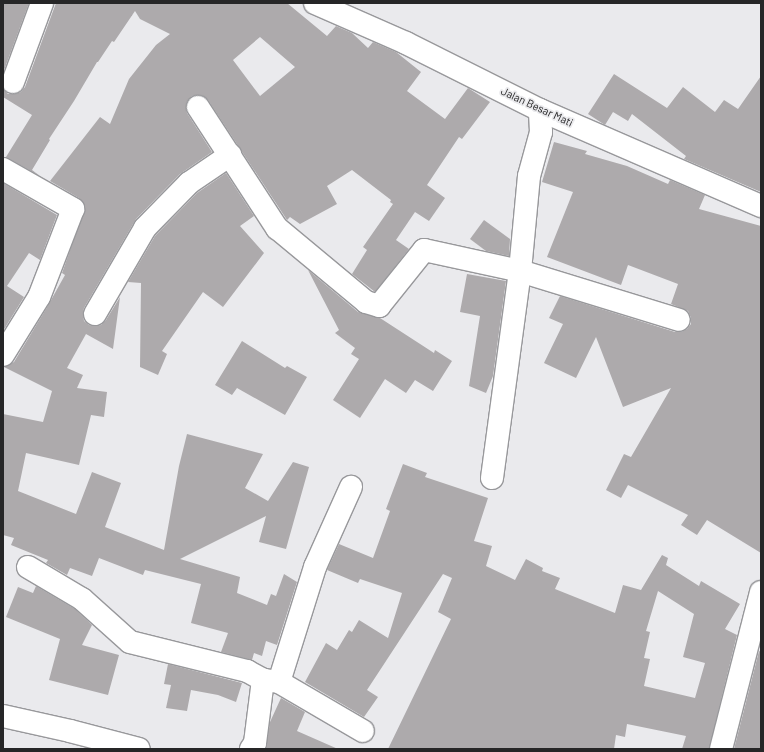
<!DOCTYPE html>
<html>
<head>
<meta charset="utf-8">
<style>
	body { margin:0 }
	#map { position:relative; width:764px; height:752px; overflow:hidden; background:#eaeaed; font-family:Barlow,sans-serif }
	div>[style] { position:absolute }
	.building>* { inset:0; background:#adaaac }
	.roads { filter:drop-shadow(1px 0 #98989b) drop-shadow(-1px 0 #98989b) drop-shadow(0 1px #98989b) drop-shadow(0 -1px #98989b) }
	.street>* { height:22px; margin:-11px; padding:0 11px; transform-origin:11px; border-radius:11px; background:#fff }
	span { translate:-50% -50%; white-space:nowrap; text-align:center; line-height:1.15; -webkit-text-stroke:3.5px #eaeaed; paint-order:stroke }
	.street-label { font-size:11px; color:#262627 }
	.frame { position:absolute; inset:0; border:4px solid #262627; pointer-events:none }
</style>
</head>
<body>
<div id="map">
	<div class="building">
		<div style="clip-path:polygon(3px 3px,29px 3px,3px 73px)"></div>
		<div style="clip-path:polygon(evenodd,56px 3px,287px 3px,327px 36px,336px 26px,352px 33px,368px 48px,373px 42px,396px 52px,421px 72px,407px 91px,445px 119px,468px 88px,490px 102px,462px 139px,459px 137px,427px 185px,445px 198px,429px 221px,415px 212px,396px 240px,409px 249px,375px 292px,352px 274px,367px 250px,363px 247px,393px 204px,390px 202px,391px 200px,352px 170px,327px 186px,337px 204px,300px 224px,290px 217px,287px 220px,208px 100px,203px 96px,197px 95px,192px 96px,187px 102px,186px 108px,187px 113px,212px 152px,180px 174px,136px 219px,84px 308px,83px 314px,84px 321px,89px 325px,95px 326px,101px 325px,106px 320px,120px 297px,113px 349px,86px 334px,67px 368px,83px 375px,77px 388px,107px 392px,104px 417px,91px 415px,79px 465px,26px 453px,18px 491px,76px 514px,92px 472px,121px 483px,105px 527px,164px 550px,179px 466px,187px 434px,263px 454px,245px 488px,268px 501px,293px 462px,309px 467px,286px 549px,259px 542px,266px 516px,180px 559px,240px 577px,237px 593px,267px 605px,271px 594px,276px 596px,284px 574px,297px 582px,277px 645px,266px 641px,262px 656px,254px 653px,252px 660px,221px 652px,228px 633px,191px 623px,201px 584px,145px 570px,143px 575px,99px 558px,92px 576px,70px 568px,67px 575px,46px 563px,48px 560px,11px 545px,14px 538px,3px 535px,3px 414px,43px 422px,52px 391px,4px 367px,14px 362px,46px 309px,65px 275px,62px 273px,85px 208px,79px 198px,50px 181px,100px 117px,110px 124px,129px 79px,156px 45px,170px 34px,140px 19px,135px 11px,114px 42px,112px 41px,98px 62px,97px 62px,74px 101px,49px 139px,50px 140px,32px 170px,40px 176px,6px 157px,32px 115px,3px 97px,3px 89px,8px 94px,15px 94px,21px 92px,25px 87px,56px 3px,260px 37px,295px 67px,260px 96px,233px 60px,260px 37px)"></div>
		<div style="clip-path:polygon(614px 74px,667px 108px,683px 87px,715px 112px,724px 100px,738px 109px,761px 76px,761px 192px,684px 159px,686px 156px,632px 114px,628px 121px,613px 112px,605px 125px,588px 114px)"></div>
		<div style="clip-path:polygon(554px 142px,587px 151px,585px 154px,627px 166px,668px 184px,670px 180px,705px 195px,699px 209px,761px 226px,761px 553px,707px 520px,697px 535px,681px 525px,688px 515px,628px 485px,621px 498px,606px 490px,624px 454px,631px 457px,671px 388px,623px 407px,596px 337px,576px 378px,544px 363px,563px 324px,549px 318px,560px 296px,675px 332px,681px 332px,687px 329px,691px 324px,691px 318px,688px 311px,671px 304px,678px 284px,628px 265px,621px 285px,547px 257px,573px 192px,542px 182px)"></div>
		<div style="clip-path:polygon(226px 173px,254px 216px,240px 226px,264px 253px,223px 307px,203px 292px,162px 351px,167px 354px,158px 375px,140px 367px,141px 283px,128px 282px,155px 236px,197px 193px)"></div>
		<div style="clip-path:polygon(3px 183px,57px 215px,40px 260px,29px 253px,7px 286px,24px 297px,3px 331px)"></div>
		<div style="clip-path:polygon(484px 220px,510px 239px,509px 256px,486px 251px,470px 239px)"></div>
		<div style="clip-path:polygon(308px 270px,358px 312px,380px 318px,434px 353px,435px 350px,452px 361px,433px 391px,415px 380px,406px 393px,385px 379px,360px 418px,333px 400px,359px 359px,351px 354px,355px 348px,335px 333px,339px 330px)"></div>
		<div style="clip-path:polygon(467px 274px,506px 281px,493px 376px,486px 393px,469px 386px,480px 316px,460px 312px)"></div>
		<div style="clip-path:polygon(242px 341px,285px 368px,287px 366px,307px 377px,285px 415px,237px 388px,232px 395px,215px 385px)"></div>
		<div style="clip-path:polygon(evenodd,403px 464px,427px 473px,425px 477px,488px 498px,474px 541px,492px 546px,486px 566px,515px 580px,526px 559px,543px 568px,542px 571px,560px 578px,555px 589px,615px 613px,623px 585px,641px 590px,662px 555px,668px 558px,666px 565px,699px 586px,701px 581px,740px 604px,725px 629px,737px 635px,709px 749px,682px 749px,686px 736px,627px 724px,625px 737px,616px 735px,614px 749px,388px 749px,451px 619px,438px 612px,452px 578px,443px 574px,367px 690px,378px 697px,364px 717px,305px 682px,326px 643px,337px 650px,349px 630px,352px 632px,359px 620px,388px 638px,402px 593px,360px 579px,358px 583px,327px 570px,339px 544px,373px 558px,390px 511px,386px 509px,403px 464px,658px 591px,694px 614px,683px 657px,705px 663px,695px 698px,644px 686px,650px 659px,644px 658px,650px 632px,646px 631px,658px 591px)"></div>
		<div style="clip-path:polygon(36px 586px,75px 609px,92px 625px,82px 645px,119px 655px,108px 695px,49px 680px,60px 639px,6px 617px,18px 587px,33px 593px)"></div>
		<div style="clip-path:polygon(759px 651px,761px 652px,761px 749px,734px 749px)"></div>
		<div style="clip-path:polygon(168px 664px,242px 683px,236px 702px,218px 695px,191px 690px,187px 711px,166px 708px,171px 685px,164px 684px)"></div>
		<div style="clip-path:polygon(281px 698px,305px 712px,297px 731px,338px 749px,266px 749px,270px 722px)"></div>
	</div>
	<div class="roads">
		<div class="street">
			<div style="left:315px;top:3px;width:99px;rotate:23.7deg"></div>
			<div style="left:406px;top:43px;width:150px;rotate:26.6deg"></div>
			<div style="left:540px;top:110px;width:241px;rotate:23.5deg"></div>
			<div style="left:13px;top:82px;width:84px;rotate:-69.8deg"></div>
			<div style="left:198px;top:107px;width:145px;rotate:56.9deg"></div>
			<div style="left:277px;top:228px;width:116px;rotate:39.7deg"></div>
			<div style="left:366px;top:302px;width:14px;rotate:17deg"></div>
			<div style="left:379px;top:306px;width:72px;rotate:-51.2deg"></div>
			<div style="left:424px;top:250px;width:98px;rotate:12.3deg"></div>
			<div style="left:520px;top:271px;width:166px;rotate:17.1deg"></div>
			<div style="left:3px;top:169px;width:81px;rotate:29.7deg"></div>
			<div style="left:73px;top:209px;width:94px;rotate:111.1deg"></div>
			<div style="left:39px;top:297px;width:68px;rotate:121.8deg"></div>
			<div style="left:95px;top:314px;width:99px;rotate:-59.8deg"></div>
			<div style="left:145px;top:228px;width:63px;rotate:-45.6deg"></div>
			<div style="left:189px;top:183px;width:50px;rotate:-34.3deg"></div>
			<div style="left:492px;top:478px;width:209px;rotate:-82.3deg"></div>
			<div style="left:520px;top:271px;width:95px;rotate:-84.6deg"></div>
			<div style="left:529px;top:176px;width:46px;rotate:-74.7deg"></div>
			<div style="left:541px;top:132px;width:22px;rotate:-93deg"></div>
			<div style="left:28px;top:567px;width:63px;rotate:30.7deg"></div>
			<div style="left:82px;top:599px;width:64px;rotate:41.9deg"></div>
			<div style="left:130px;top:642px;width:121px;rotate:13.9deg"></div>
			<div style="left:247px;top:671px;width:18px;rotate:29deg"></div>
			<div style="left:279px;top:682px;width:97px;rotate:30.3deg"></div>
			<div style="left:3px;top:716px;width:69px;rotate:12.6deg"></div>
			<div style="left:70px;top:731px;width:71px;rotate:14.6deg"></div>
			<div style="left:251px;top:749px;width:7px;rotate:-56deg"></div>
			<div style="left:255px;top:743px;width:64px;rotate:-82.8deg"></div>
			<div style="left:263px;top:680px;width:16px;rotate:7deg"></div>
			<div style="left:279px;top:682px;width:121px;rotate:-72.6deg"></div>
			<div style="left:315px;top:567px;width:88px;rotate:-65.8deg"></div>
			<div style="left:721px;top:749px;width:162px;rotate:-75.7deg"></div>
		</div>
	</div>
	<div class="street-label">
		<span style="left:537px;top:107px;rotate:25deg">Jalan Besar Mati</span>
	</div>
	<div class="frame"></div>
</div>
</body>
</html>
